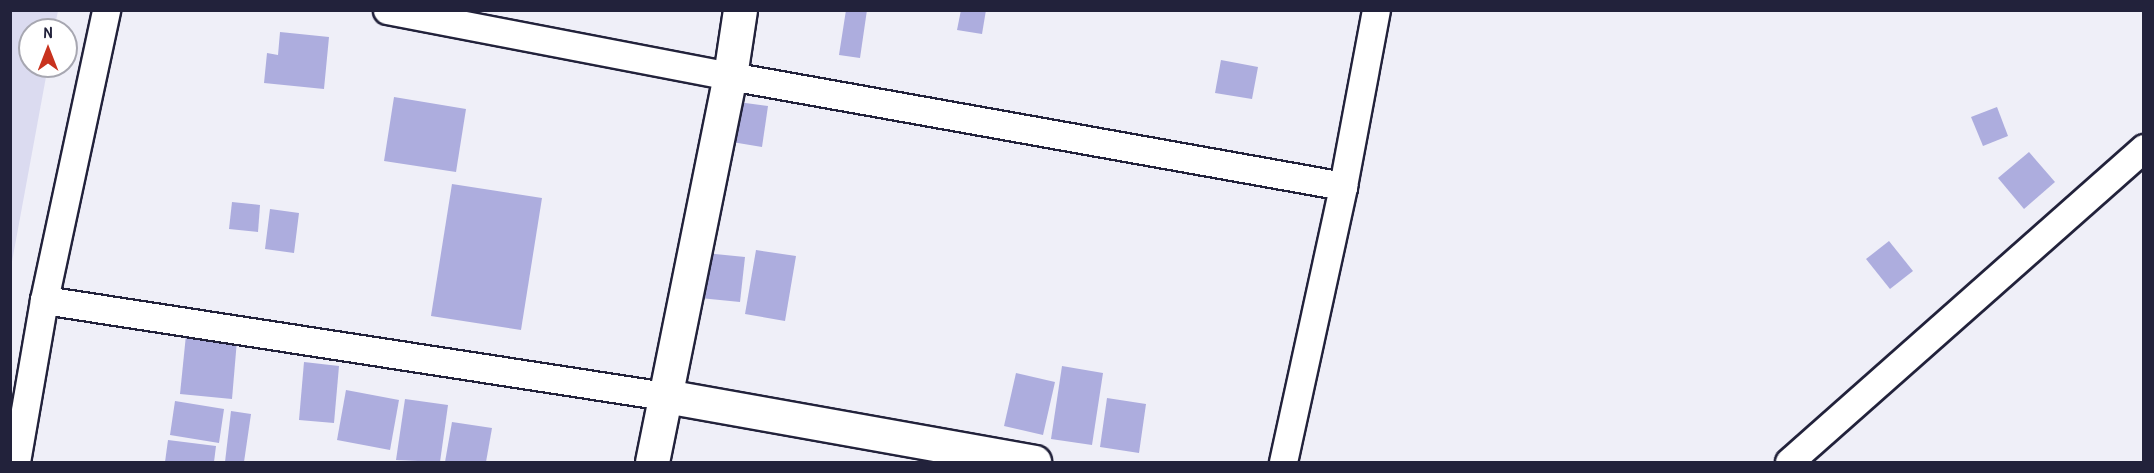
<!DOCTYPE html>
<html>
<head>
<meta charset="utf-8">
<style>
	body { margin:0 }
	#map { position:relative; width:2154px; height:473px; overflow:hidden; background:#efeff8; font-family:"Patrick Hand",sans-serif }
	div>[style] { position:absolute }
	.built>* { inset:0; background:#dbdbf0 }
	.building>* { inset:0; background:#adadde }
	.roads { filter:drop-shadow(2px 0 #22223b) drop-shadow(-2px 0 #22223b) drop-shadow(0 2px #22223b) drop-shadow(0 -2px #22223b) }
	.minor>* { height:27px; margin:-13.5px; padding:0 13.5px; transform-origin:13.5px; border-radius:13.5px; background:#fff }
	.tertiary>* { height:33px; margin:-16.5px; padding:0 16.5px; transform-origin:16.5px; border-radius:16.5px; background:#fff }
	span { translate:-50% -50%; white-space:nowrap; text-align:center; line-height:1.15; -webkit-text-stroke:4.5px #fff; paint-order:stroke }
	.frame { position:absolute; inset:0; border:12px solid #22223b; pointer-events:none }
	.north { position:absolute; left:18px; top:18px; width:60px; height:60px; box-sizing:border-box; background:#fff; border:2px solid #a7a7b1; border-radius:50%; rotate:0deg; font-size:16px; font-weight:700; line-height:24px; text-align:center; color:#22223b }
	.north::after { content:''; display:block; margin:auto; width:21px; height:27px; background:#c8321e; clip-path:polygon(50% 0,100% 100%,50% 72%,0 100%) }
</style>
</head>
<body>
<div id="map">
	<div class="built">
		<div style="clip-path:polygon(11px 10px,58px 11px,54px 30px,30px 30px,30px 66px,48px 66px,11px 267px)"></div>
	</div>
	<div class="building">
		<div style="clip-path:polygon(846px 10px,867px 10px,860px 58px,839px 55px)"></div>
		<div style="clip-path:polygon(961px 10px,986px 10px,982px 34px,957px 30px)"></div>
		<div style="clip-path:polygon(280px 32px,329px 37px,324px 89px,264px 83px,267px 53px,278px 55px)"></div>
		<div style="clip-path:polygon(1221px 60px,1258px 67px,1252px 99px,1215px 93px)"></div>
		<div style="clip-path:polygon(394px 97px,466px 109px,456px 172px,384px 161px)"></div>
		<div style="clip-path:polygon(738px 102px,768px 106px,762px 147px,732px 142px)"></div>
		<div style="clip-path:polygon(1997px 107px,2008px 136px,1983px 146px,1971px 117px)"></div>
		<div style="clip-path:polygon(2029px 152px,2055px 182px,2024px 209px,1998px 178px)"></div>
		<div style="clip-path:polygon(452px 184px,542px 198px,521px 330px,431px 316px)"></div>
		<div style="clip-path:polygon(232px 202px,260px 205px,258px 232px,229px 229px)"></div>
		<div style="clip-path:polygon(270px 209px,299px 213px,294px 253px,265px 249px)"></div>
		<div style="clip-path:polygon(1889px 241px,1913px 271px,1890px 289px,1866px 259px)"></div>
		<div style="clip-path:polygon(756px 250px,796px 256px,785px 321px,745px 314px)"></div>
		<div style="clip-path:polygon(705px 253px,745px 257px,740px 302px,700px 298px)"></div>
		<div style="clip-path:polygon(186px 335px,237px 340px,232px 399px,180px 394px)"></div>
		<div style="clip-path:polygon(304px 362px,339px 366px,334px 423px,299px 420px)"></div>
		<div style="clip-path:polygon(1062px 366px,1103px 373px,1092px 445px,1051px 439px)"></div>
		<div style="clip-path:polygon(1016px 373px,1055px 382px,1043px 435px,1004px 426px)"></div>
		<div style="clip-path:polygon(346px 390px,399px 400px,390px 450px,337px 440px)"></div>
		<div style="clip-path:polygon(1107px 398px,1146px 404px,1139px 453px,1100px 447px)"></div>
		<div style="clip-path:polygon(405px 399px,448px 405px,440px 462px,396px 460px)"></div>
		<div style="clip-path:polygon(175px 401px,224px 409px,219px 443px,170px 435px)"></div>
		<div style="clip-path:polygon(231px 411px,251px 414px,244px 462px,225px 462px)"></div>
		<div style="clip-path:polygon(452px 422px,492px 428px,486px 462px,445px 462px)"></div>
		<div style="clip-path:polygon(168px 440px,216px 446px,214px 462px,165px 462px)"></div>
	</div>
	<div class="roads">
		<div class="minor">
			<div style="left:387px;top:10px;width:349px;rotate:10.9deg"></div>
			<div style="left:730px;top:76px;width:623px;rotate:10.17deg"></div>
			<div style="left:44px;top:300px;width:628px;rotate:8.79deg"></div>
			<div style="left:16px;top:462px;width:164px;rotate:-80.2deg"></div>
			<div style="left:44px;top:300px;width:297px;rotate:-77.9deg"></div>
			<div style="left:1283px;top:462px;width:282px;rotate:-77.7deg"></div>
			<div style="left:1343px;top:186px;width:179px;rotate:-79.4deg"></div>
			<div style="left:1789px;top:462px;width:474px;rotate:-41.5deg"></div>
		</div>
		<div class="tertiary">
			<div style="left:665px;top:396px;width:375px;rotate:10.1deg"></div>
			<div style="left:652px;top:462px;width:394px;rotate:-78.6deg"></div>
			<div style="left:730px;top:76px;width:67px;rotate:-81.4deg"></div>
		</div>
	</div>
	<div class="frame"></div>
	<div class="north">N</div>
</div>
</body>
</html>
